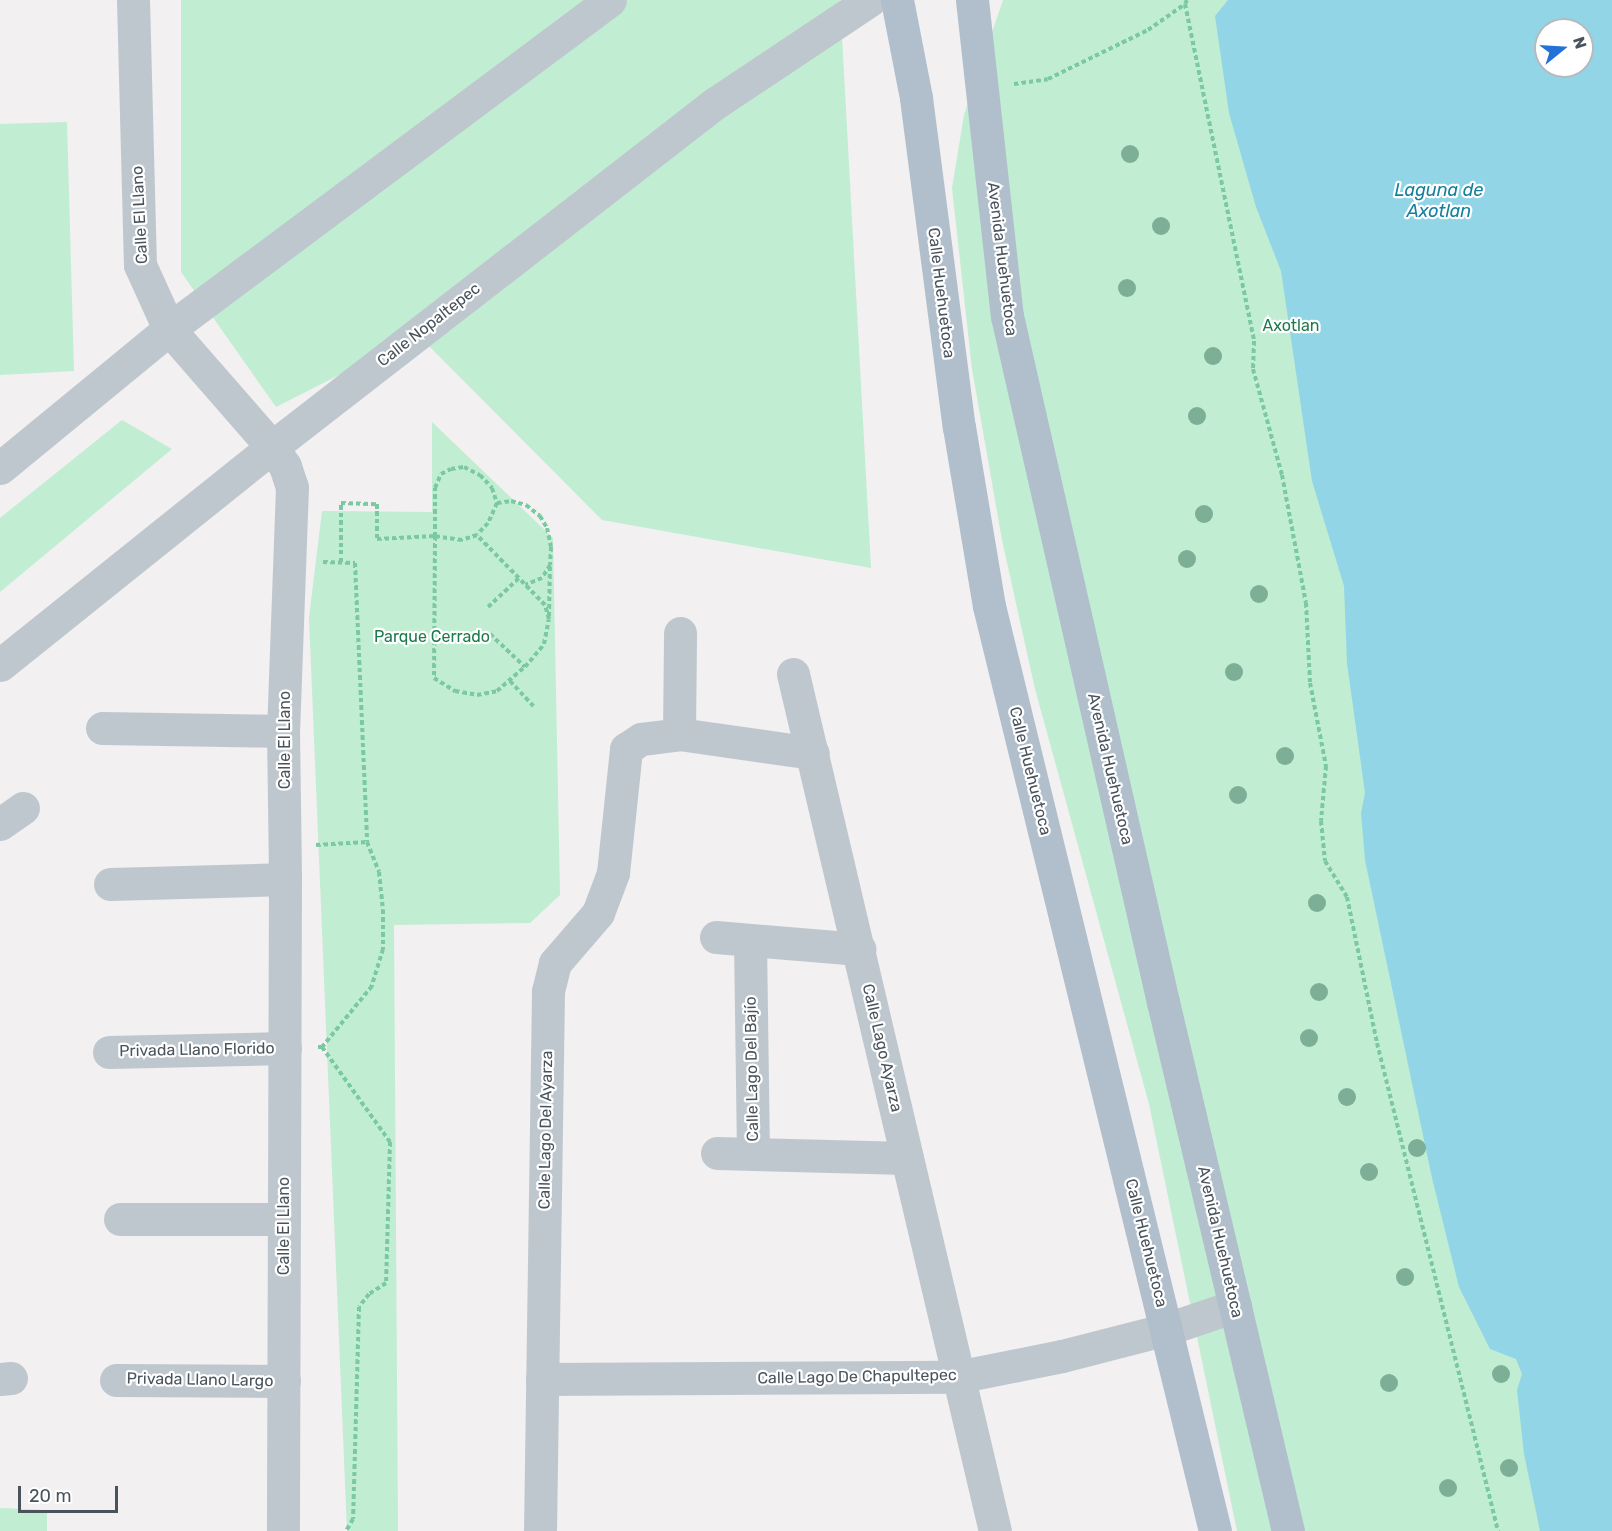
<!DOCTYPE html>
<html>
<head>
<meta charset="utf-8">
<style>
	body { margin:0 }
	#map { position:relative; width:1612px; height:1531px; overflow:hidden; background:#f2f0f0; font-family:Rubik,sans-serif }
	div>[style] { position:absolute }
	.green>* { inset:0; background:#c1edd2 }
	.water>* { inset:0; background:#91d5e7 }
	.path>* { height:4px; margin-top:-2px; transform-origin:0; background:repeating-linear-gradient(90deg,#7bc9a3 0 4.5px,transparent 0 7.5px) }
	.minor>* { height:33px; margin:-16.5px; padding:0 16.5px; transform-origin:16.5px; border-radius:16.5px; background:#bfc7ce }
	.major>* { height:33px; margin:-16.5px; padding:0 16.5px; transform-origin:16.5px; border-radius:16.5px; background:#b1bfcd }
	.trees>* { width:18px; height:18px; margin:-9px; border-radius:50%; background:#7daf96 }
	span { translate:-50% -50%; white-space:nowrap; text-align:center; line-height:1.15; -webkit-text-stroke:4.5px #fff; paint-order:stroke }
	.street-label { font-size:16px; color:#49535c }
	.park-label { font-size:16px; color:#1d7a4c }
	.water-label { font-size:18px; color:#157f9c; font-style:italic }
	.north { position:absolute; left:1534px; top:18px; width:60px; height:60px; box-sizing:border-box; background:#fff; border:2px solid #b6babe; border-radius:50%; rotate:72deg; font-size:16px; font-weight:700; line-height:24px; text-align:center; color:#49535c }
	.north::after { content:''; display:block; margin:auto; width:21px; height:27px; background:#2472d8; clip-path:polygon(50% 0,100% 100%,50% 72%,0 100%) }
	.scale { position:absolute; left:18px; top:1486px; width:100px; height:27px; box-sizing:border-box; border:3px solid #49535c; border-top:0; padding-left:8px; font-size:18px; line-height:21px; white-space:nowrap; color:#49535c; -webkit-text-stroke:4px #fff; paint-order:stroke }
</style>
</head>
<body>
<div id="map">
	<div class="green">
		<div style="clip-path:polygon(181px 0,840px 0,871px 568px,602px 520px,418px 335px,276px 407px,181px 272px)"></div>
		<div style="clip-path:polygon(evenodd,1003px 0,1612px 0,1612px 1531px,1237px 1531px,1149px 1104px,1035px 689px,1002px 540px,972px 369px,952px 188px,964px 115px,1003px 0,1546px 30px,1582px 30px,1582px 66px,1546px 66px,1546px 30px)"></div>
		<div style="clip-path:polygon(67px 122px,74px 371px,0 375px,0 124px)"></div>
		<div style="clip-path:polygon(122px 420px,172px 449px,0 592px,0 518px)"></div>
		<div style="clip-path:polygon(432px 422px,553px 538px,560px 895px,530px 923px,394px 925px,398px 1531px,347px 1531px,309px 618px,322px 511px,432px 512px)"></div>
		<div style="clip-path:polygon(0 1508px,47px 1510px,47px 1531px,0 1531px)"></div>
	</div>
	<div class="water">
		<div style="clip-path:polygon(evenodd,1228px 0,1612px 0,1612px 1531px,1540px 1531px,1524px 1454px,1517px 1390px,1522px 1374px,1516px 1359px,1490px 1349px,1459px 1287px,1432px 1178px,1365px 860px,1361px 813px,1365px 793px,1347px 663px,1344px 586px,1312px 481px,1281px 271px,1256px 207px,1229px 113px,1215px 16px,1228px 0,1546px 30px,1582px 30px,1582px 66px,1546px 66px,1546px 30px)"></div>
	</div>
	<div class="path">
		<div style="left:1187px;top:0;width:4px;rotate:117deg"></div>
		<div style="left:1185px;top:4px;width:344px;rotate:78.4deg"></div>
		<div style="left:1254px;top:341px;width:28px;rotate:92deg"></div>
		<div style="left:1253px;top:369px;width:110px;rotate:74.7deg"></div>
		<div style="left:1282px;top:475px;width:130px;rotate:79.4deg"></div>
		<div style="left:1306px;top:603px;width:80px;rotate:87.1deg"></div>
		<div style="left:1310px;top:683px;width:85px;rotate:79.1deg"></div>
		<div style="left:1326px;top:766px;width:55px;rotate:95.2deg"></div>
		<div style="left:1321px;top:821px;width:40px;rotate:84.3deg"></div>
		<div style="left:1325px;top:861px;width:42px;rotate:58.6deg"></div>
		<div style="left:1347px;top:897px;width:149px;rotate:78.4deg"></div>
		<div style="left:1377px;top:1043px;width:503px;rotate:76.07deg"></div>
		<div style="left:1014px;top:84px;width:34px;rotate:-8deg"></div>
		<div style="left:1048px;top:79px;width:111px;rotate:-26.1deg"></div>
		<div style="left:1148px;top:30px;width:45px;rotate:-35.1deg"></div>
		<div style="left:497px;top:503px;width:14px;rotate:-8deg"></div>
		<div style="left:511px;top:501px;width:16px;rotate:15deg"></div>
		<div style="left:526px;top:505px;width:18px;rotate:38deg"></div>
		<div style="left:540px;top:516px;width:14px;rotate:60deg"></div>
		<div style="left:547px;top:528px;width:19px;rotate:78deg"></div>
		<div style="left:551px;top:547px;width:18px;rotate:93deg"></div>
		<div style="left:550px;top:565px;width:15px;rotate:122deg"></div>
		<div style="left:542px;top:578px;width:18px;rotate:158deg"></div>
		<div style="left:323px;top:562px;width:32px;rotate:2deg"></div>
		<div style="left:355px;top:563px;width:279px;rotate:87.5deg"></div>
		<div style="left:341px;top:562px;width:59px;rotate:-90deg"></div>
		<div style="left:341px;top:503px;width:36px;rotate:2deg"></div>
		<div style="left:377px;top:504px;width:35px;rotate:90deg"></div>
		<div style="left:377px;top:539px;width:58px;rotate:-3deg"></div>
		<div style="left:435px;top:536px;width:48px;rotate:-90deg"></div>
		<div style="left:435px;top:488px;width:15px;rotate:-67deg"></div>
		<div style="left:441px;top:474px;width:11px;rotate:-27deg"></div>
		<div style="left:451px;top:469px;width:13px;rotate:-9deg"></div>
		<div style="left:464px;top:467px;width:18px;rotate:27deg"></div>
		<div style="left:480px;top:475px;width:18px;rotate:47deg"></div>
		<div style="left:492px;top:488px;width:16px;rotate:72deg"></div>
		<div style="left:497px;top:503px;width:22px;rotate:114deg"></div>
		<div style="left:488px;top:523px;width:16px;rotate:133deg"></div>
		<div style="left:477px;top:535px;width:16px;rotate:162deg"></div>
		<div style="left:462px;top:540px;width:27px;rotate:-172deg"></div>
		<div style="left:435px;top:536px;width:142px;rotate:90.4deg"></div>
		<div style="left:434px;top:678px;width:25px;rotate:32deg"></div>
		<div style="left:455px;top:691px;width:22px;rotate:10deg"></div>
		<div style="left:477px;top:695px;width:20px;rotate:-11deg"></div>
		<div style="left:497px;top:691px;width:37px;rotate:-41deg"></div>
		<div style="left:525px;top:667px;width:30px;rotate:-50deg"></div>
		<div style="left:544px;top:644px;width:25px;rotate:-79deg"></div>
		<div style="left:549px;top:619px;width:15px;rotate:-106deg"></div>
		<div style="left:545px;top:605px;width:98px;rotate:-134.2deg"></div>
		<div style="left:488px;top:607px;width:42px;rotate:-43.1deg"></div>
		<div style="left:549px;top:616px;width:50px;rotate:-88.9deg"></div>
		<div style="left:490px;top:634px;width:48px;rotate:43.3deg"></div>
		<div style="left:510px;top:681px;width:35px;rotate:47deg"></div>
		<div style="left:316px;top:845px;width:51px;rotate:-3.4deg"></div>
		<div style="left:367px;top:842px;width:32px;rotate:68deg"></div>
		<div style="left:379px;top:872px;width:38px;rotate:84deg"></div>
		<div style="left:383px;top:910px;width:39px;rotate:90deg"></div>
		<div style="left:383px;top:949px;width:39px;rotate:107deg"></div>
		<div style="left:372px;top:986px;width:79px;rotate:129.3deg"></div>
		<div style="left:318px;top:1047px;width:4px"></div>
		<div style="left:322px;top:1047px;width:117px;rotate:54.4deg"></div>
		<div style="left:390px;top:1142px;width:141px;rotate:91.6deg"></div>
		<div style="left:386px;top:1283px;width:20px;rotate:147deg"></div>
		<div style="left:369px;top:1294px;width:16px;rotate:128deg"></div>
		<div style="left:359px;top:1307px;width:212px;rotate:91.6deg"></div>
		<div style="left:353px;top:1519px;width:14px;rotate:120deg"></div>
	</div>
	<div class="minor">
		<div style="left:133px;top:0;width:265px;rotate:88.5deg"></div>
		<div style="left:140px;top:265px;width:70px;rotate:65.6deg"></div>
		<div style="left:169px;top:329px;width:157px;rotate:48.9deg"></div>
		<div style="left:272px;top:447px;width:23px;rotate:56deg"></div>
		<div style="left:285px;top:466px;width:22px;rotate:72deg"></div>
		<div style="left:292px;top:487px;width:244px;rotate:92.1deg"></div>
		<div style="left:283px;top:731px;width:148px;rotate:89.2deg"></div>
		<div style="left:285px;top:879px;width:652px;rotate:90.18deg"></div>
		<div style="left:0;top:468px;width:219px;rotate:-39.4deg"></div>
		<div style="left:169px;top:329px;width:550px;rotate:-36.72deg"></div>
		<div style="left:0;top:665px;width:349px;rotate:-38.7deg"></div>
		<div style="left:272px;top:447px;width:559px;rotate:-37.81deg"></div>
		<div style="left:714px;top:104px;width:187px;rotate:-33.7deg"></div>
		<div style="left:793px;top:674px;width:880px;rotate:76.74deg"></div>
		<div style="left:102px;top:728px;width:181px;rotate:0.9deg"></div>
		<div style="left:679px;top:734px;width:101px;rotate:-89.4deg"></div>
		<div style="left:0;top:824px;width:28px;rotate:-35deg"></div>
		<div style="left:110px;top:884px;width:175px;rotate:-1.6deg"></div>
		<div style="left:716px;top:937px;width:144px;rotate:4.8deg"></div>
		<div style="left:750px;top:940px;width:214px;rotate:89.2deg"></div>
		<div style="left:109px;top:1052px;width:176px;rotate:-1.3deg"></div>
		<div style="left:717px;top:1153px;width:190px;rotate:1.5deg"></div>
		<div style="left:120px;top:1219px;width:164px"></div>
		<div style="left:0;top:1379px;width:11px;rotate:-5deg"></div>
		<div style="left:542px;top:1379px;width:415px;rotate:-0.3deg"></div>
		<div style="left:957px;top:1377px;width:107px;rotate:-11.3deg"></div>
		<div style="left:1062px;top:1356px;width:108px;rotate:-14.4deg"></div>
		<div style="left:1167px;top:1329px;width:72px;rotate:-18.7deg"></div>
		<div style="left:116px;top:1380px;width:168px;rotate:0.3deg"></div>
		<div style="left:540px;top:1531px;width:540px;rotate:-89.15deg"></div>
		<div style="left:548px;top:991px;width:29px;rotate:-76deg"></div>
		<div style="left:555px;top:963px;width:66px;rotate:-49.3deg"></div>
		<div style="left:598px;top:913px;width:43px;rotate:-69.4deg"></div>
		<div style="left:613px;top:873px;width:125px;rotate:-84deg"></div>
		<div style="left:626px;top:749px;width:18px;rotate:-34deg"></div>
		<div style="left:641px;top:739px;width:38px;rotate:-7deg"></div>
		<div style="left:679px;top:734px;width:135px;rotate:8.1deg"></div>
	</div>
	<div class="major">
		<div style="left:897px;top:0;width:100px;rotate:79deg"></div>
		<div style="left:916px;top:98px;width:332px;rotate:82.6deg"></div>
		<div style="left:959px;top:427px;width:181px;rotate:80.5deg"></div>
		<div style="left:989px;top:606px;width:952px;rotate:76.27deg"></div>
		<div style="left:972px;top:0;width:318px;rotate:83.7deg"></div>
		<div style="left:1007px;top:316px;width:704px;rotate:77.19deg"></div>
		<div style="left:1163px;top:1002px;width:544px;rotate:76.71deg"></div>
	</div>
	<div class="trees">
		<div style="left:1130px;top:154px"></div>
		<div style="left:1161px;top:226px"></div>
		<div style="left:1127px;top:288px"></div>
		<div style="left:1213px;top:356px"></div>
		<div style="left:1197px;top:416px"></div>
		<div style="left:1204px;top:514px"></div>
		<div style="left:1187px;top:559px"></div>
		<div style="left:1259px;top:594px"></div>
		<div style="left:1234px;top:672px"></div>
		<div style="left:1285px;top:756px"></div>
		<div style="left:1238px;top:795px"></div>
		<div style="left:1317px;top:903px"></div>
		<div style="left:1319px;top:992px"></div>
		<div style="left:1309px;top:1038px"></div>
		<div style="left:1347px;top:1097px"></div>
		<div style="left:1417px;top:1148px"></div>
		<div style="left:1369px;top:1172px"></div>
		<div style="left:1405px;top:1277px"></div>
		<div style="left:1501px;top:1374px"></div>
		<div style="left:1389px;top:1383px"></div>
		<div style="left:1509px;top:1468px"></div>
		<div style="left:1448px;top:1488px"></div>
	</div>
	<div class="street-label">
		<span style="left:140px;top:215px;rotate:-93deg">Calle El Llano</span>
		<span style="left:1002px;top:259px;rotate:83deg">Avenida Huehuetoca</span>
		<span style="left:941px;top:293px;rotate:83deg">Calle Huehuetoca</span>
		<span style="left:429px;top:325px;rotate:-38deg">Calle Nopaltepec</span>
		<span style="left:285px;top:740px;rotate:-90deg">Calle El Llano</span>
		<span style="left:1110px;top:769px;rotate:77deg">Avenida Huehuetoca</span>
		<span style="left:1030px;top:771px;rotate:76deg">Calle Huehuetoca</span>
		<span style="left:882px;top:1048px;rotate:77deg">Calle Lago Ayarza</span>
		<span style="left:197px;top:1050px;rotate:-1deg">Privada Llano Florido</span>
		<span style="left:752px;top:1069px;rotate:-91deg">Calle Lago Del Bajío</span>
		<span style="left:546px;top:1130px;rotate:-89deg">Calle Lago Del Ayarza</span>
		<span style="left:284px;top:1226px;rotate:-90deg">Calle El Llano</span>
		<span style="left:1220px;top:1242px;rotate:77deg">Avenida Huehuetoca</span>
		<span style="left:1146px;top:1243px;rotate:76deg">Calle Huehuetoca</span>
		<span style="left:857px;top:1377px;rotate:-1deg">Calle Lago De Chapultepec</span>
		<span style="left:200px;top:1380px;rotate:1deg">Privada Llano Largo</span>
	</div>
	<div class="park-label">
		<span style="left:1291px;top:326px">Axotlan</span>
		<span style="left:432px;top:637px">Parque Cerrado</span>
	</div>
	<div class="water-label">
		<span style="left:1439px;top:201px">Laguna de<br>Axotlan</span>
	</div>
	<div class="north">N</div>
	<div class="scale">20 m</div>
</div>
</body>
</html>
